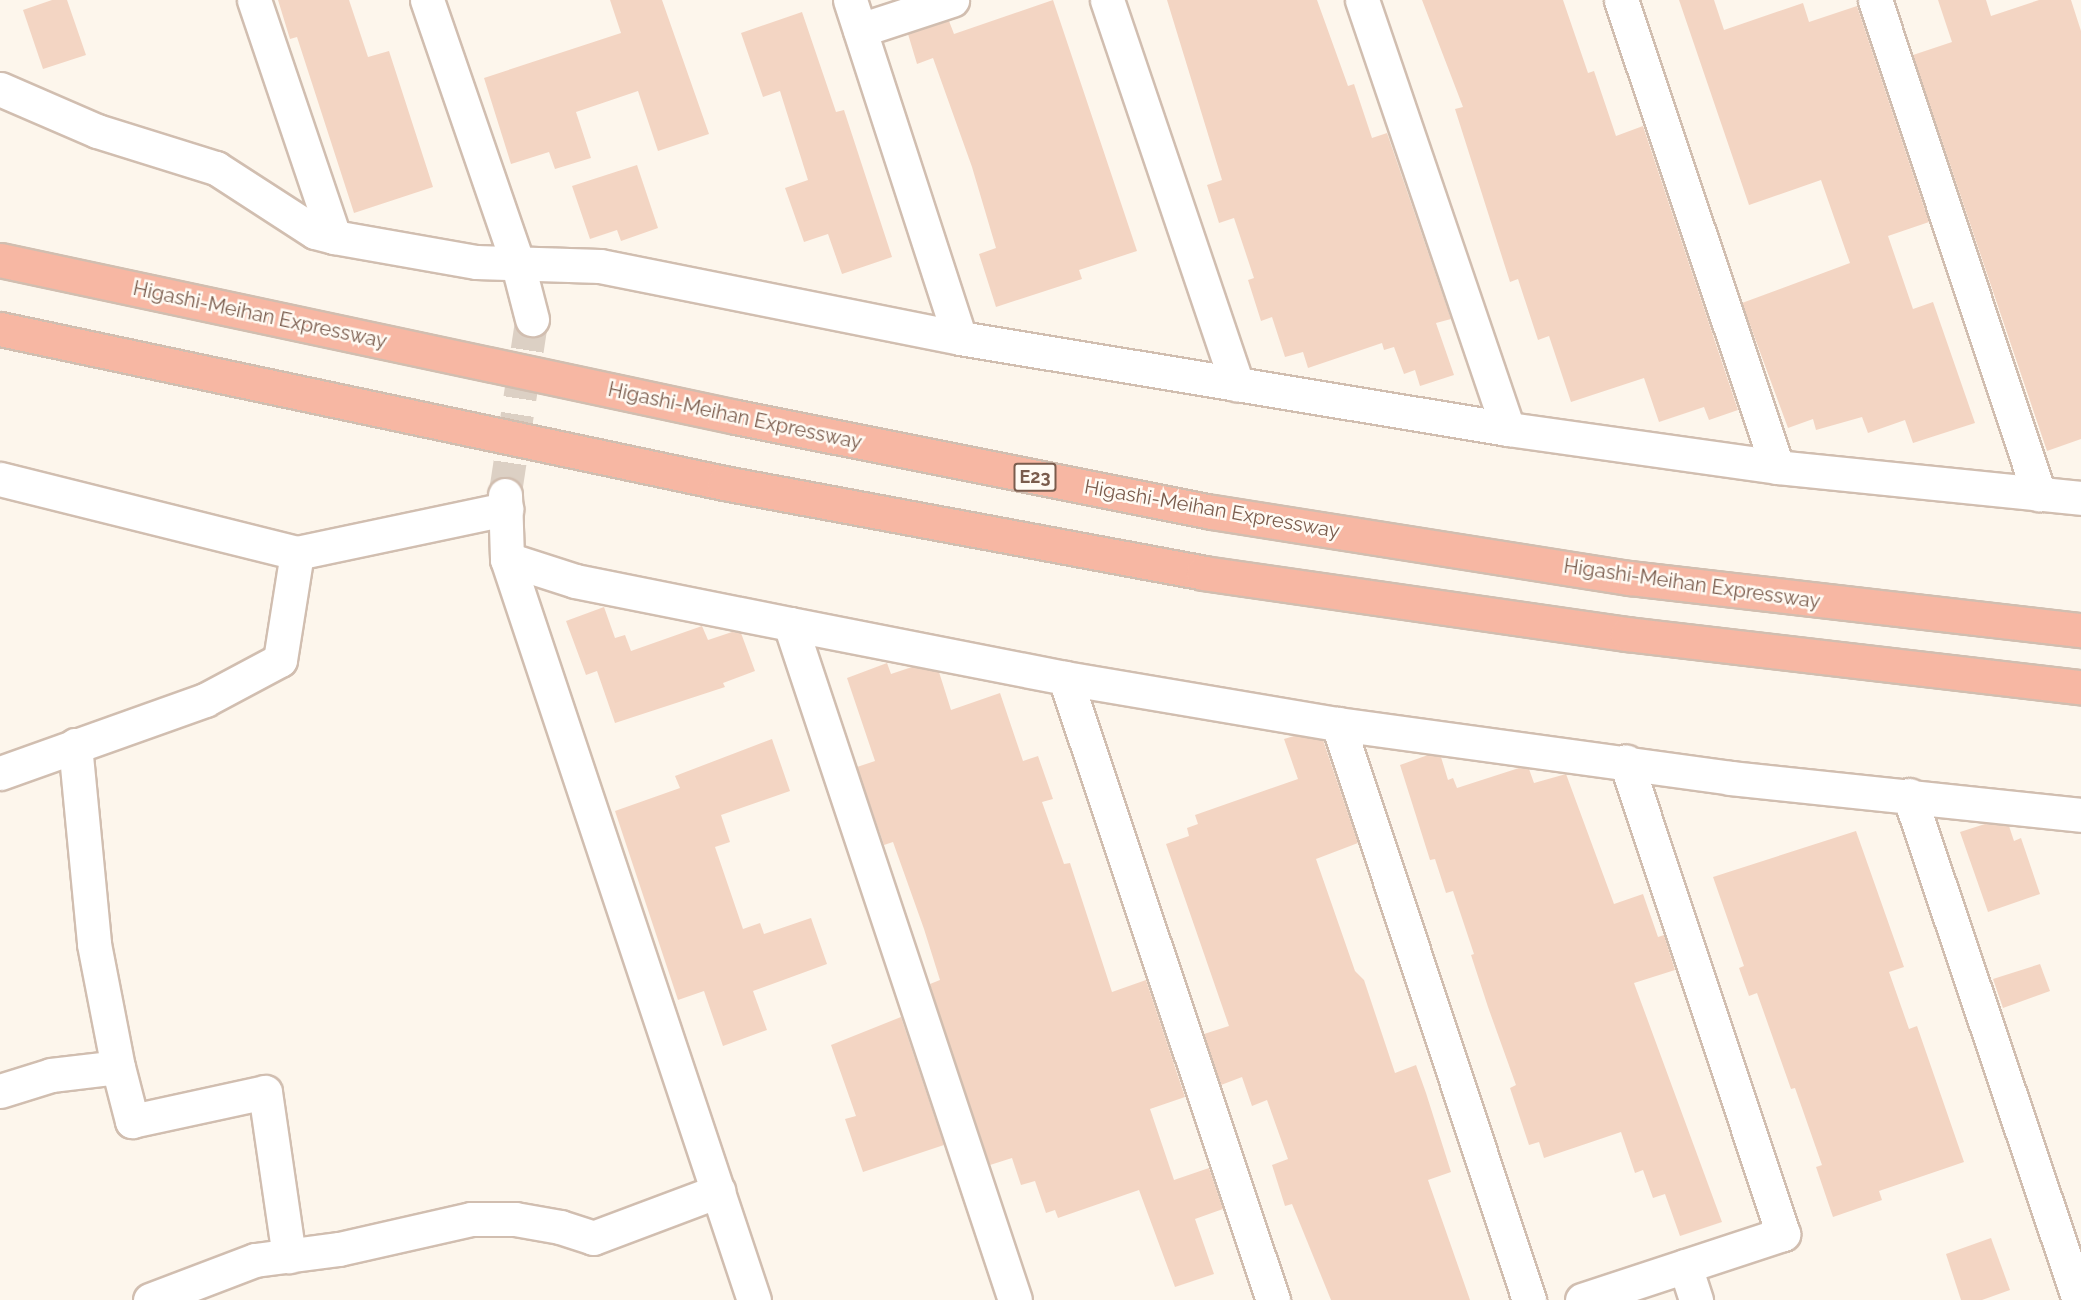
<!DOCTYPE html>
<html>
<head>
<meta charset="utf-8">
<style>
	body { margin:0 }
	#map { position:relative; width:2081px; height:1300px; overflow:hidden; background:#fdf6ec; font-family:Raleway,sans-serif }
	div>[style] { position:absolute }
	.building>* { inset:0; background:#f3d5c3 }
	.minor-tunnel>* { height:33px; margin-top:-16.5px; transform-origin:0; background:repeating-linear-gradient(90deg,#dcd0c4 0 33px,transparent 0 49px) }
	.roads { filter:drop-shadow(2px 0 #d1beb0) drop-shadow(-2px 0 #d1beb0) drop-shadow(0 2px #d1beb0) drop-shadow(0 -2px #d1beb0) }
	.minor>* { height:33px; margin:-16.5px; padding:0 16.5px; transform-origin:16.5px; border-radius:16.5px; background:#fff }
	.highway>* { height:33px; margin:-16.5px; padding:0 16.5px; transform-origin:16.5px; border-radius:16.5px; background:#f7b7a3 }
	span { translate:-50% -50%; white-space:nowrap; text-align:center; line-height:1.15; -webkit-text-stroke:5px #fffaf3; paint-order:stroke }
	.shield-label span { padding:2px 4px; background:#fffaf3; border:2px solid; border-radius:4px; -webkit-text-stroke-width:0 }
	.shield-label { font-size:18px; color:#7a5c4d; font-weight:700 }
	.street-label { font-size:20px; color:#7a5c4d }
</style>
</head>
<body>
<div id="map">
	<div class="building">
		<div style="clip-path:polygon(52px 0,67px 0,86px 55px,43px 69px,23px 10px)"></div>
		<div style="clip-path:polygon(278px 0,349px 0,368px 57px,389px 51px,433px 187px,354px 213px,297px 37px,290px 39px)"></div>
		<div style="clip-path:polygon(610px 0,662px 0,709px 134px,658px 151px,638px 91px,576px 112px,591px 158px,555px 169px,549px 152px,511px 164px,484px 78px,621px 33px)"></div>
		<div style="clip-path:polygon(1053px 0,1137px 251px,1079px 270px,1082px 279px,996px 307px,979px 254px,996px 248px,972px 167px,933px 58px,917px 64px,908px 34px,949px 21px,954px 34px)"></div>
		<div style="clip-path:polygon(1167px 0,1317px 0,1348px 86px,1354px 84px,1372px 138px,1387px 133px,1451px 319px,1436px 323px,1454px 375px,1420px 386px,1415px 370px,1404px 374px,1394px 347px,1384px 350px,1382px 343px,1308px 368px,1303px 352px,1285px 357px,1272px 317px,1261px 321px,1248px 280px,1254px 278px,1234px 218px,1219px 223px,1207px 185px,1222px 180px)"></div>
		<div style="clip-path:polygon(1422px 0,1563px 0,1588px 73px,1594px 71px,1616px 136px,1643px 126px,1738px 410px,1709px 420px,1704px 407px,1659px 422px,1644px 378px,1571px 402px,1549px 336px,1538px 340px,1518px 279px,1510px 282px,1455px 109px,1463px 107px)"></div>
		<div style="clip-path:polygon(1679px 0,1714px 0,1724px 30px,1803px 3px,1809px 22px,1857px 6px,1929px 222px,1888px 236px,1913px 309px,1933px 302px,1975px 423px,1913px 443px,1905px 420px,1868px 433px,1862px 417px,1816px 430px,1813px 419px,1788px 428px,1742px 303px,1850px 263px,1821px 180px,1749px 205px)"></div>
		<div style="clip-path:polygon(1938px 0,1986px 0,1991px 16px,2039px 0,2071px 0,2081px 31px,2081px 439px,2047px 451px,1913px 55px,1952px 42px)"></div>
		<div style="clip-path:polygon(802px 12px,836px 112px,844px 110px,892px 257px,842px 274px,828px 234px,804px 242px,785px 188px,808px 180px,780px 91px,763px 97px,741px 33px)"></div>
		<div style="clip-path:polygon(637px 165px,658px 228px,621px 241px,617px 230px,590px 239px,572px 186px)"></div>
		<div style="clip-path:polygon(604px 607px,615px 638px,625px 635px,631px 651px,702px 626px,708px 640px,732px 632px,741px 633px,755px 671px,723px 683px,725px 687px,615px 723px,597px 671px,586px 675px,566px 621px)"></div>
		<div style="clip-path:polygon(887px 663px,891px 674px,912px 667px,939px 672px,951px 710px,1000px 693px,1023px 761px,1038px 756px,1053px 799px,1042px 802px,1064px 864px,1070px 863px,1112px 992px,1146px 980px,1185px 1097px,1150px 1109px,1174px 1180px,1209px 1168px,1223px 1209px,1195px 1219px,1214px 1274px,1175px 1287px,1139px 1190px,1058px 1218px,1055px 1210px,1046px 1213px,1035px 1181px,1021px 1185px,1012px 1158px,990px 1165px,934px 998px,930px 984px,940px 980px,924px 929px,893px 842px,884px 845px,857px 767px,875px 761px,847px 678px)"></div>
		<div style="clip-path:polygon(1294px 736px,1323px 740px,1358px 843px,1316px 859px,1355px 971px,1364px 980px,1395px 1073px,1416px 1065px,1426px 1093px,1451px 1172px,1428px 1180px,1470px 1300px,1331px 1300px,1292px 1204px,1285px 1206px,1272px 1165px,1288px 1159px,1267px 1100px,1252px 1106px,1242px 1077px,1221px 1085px,1204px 1034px,1229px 1026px,1166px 844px,1189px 836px,1187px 828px,1198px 824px,1195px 815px,1298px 779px,1284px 739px)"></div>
		<div style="clip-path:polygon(772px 739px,790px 791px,721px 815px,730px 842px,715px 847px,743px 929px,760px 923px,764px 934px,811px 918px,827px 964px,753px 991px,767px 1030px,723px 1046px,704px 991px,678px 1000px,615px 811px,680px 788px,675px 776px)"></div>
		<div style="clip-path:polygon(1428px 755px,1441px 757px,1448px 780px,1453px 778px,1457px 788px,1519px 768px,1529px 769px,1534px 783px,1566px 774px,1614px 904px,1643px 894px,1658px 937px,1664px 935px,1675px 970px,1634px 983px,1722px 1222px,1680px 1236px,1665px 1194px,1653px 1198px,1643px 1170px,1635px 1173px,1621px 1132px,1544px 1158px,1539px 1142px,1529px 1145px,1510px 1088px,1516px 1085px,1488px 1007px,1471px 955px,1474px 954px,1453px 891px,1446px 893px,1435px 859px,1430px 860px,1400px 765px)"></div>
		<div style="clip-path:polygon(1985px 824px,2009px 826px,2014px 841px,2021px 838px,2040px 894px,1988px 912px,1960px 832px)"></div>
		<div style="clip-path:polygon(1856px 831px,1904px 967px,1889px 972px,1909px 1029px,1917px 1026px,1964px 1162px,1879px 1191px,1882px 1200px,1833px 1217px,1816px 1167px,1822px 1165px,1795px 1088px,1791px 1089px,1757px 993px,1749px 996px,1739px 968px,1744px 966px,1713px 877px)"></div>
		<div style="clip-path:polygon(2040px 964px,2050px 991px,2003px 1008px,1993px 979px)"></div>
		<div style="clip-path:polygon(901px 1017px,944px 1145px,863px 1172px,845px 1119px,856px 1116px,831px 1045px)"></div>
		<div style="clip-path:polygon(1991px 1238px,2010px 1290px,1982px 1300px,1961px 1300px,1946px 1254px)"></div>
	</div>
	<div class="minor-tunnel">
		<div style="left:505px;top:495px;width:178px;rotate:-81.3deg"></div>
	</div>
	<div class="roads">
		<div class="minor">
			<div style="left:254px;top:0;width:250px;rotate:71.3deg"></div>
			<div style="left:427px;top:0;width:280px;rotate:71deg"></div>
			<div style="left:518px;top:265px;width:56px;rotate:75.5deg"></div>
			<div style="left:850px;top:0;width:355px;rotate:72deg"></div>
			<div style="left:1107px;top:0;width:406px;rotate:71.3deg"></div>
			<div style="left:1362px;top:0;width:453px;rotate:71.2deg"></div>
			<div style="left:1621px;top:0;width:492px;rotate:71.5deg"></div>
			<div style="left:1875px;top:0;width:521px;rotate:71.63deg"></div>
			<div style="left:860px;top:30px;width:97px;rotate:-18.1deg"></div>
			<div style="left:0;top:89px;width:106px;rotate:23.4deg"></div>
			<div style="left:97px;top:131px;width:125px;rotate:17.3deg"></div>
			<div style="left:216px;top:168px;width:118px;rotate:32.9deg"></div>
			<div style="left:315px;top:232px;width:20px;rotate:15deg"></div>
			<div style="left:334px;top:237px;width:144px;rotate:10deg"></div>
			<div style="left:476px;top:262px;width:124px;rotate:1.8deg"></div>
			<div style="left:600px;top:266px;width:367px;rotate:11.3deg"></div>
			<div style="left:960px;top:338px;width:556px;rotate:9.43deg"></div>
			<div style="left:1508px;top:429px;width:272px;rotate:8deg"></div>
			<div style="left:1777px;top:467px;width:306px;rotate:5.8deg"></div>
			<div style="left:0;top:479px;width:306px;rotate:14deg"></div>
			<div style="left:505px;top:495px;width:64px;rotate:88.2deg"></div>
			<div style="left:507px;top:559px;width:781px;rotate:71.57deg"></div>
			<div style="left:507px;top:559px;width:71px;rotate:17.9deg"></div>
			<div style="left:575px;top:581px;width:219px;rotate:11.3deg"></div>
			<div style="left:790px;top:624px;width:280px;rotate:11.1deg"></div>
			<div style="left:1065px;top:678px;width:277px;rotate:9.6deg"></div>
			<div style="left:1338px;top:724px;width:396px;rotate:7.8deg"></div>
			<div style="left:1730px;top:778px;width:353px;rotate:6deg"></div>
			<div style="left:790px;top:624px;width:712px;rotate:71.59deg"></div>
			<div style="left:1065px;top:678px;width:656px;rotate:71.51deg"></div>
			<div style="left:1338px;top:724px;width:607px;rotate:71.65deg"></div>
			<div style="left:75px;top:745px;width:200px;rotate:84.5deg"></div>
			<div style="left:94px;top:944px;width:125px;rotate:79deg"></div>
			<div style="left:118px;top:1067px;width:56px;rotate:75.5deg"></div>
			<div style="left:132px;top:1121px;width:136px;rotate:-12.3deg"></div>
			<div style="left:265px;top:1092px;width:166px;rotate:81.7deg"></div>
			<div style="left:0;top:773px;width:218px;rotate:-19.6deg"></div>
			<div style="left:205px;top:700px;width:85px;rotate:-28.1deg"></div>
			<div style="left:280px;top:660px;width:108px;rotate:-81deg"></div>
			<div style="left:297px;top:553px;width:214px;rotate:-11.9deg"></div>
			<div style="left:1909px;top:795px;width:533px;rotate:71.4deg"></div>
			<div style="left:0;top:1091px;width:53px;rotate:-17.4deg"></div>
			<div style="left:51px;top:1075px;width:67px;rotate:-6.8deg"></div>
			<div style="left:1685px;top:1266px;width:36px;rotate:72deg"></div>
			<div style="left:150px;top:1300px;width:112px;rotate:-20.9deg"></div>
			<div style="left:255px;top:1260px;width:85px;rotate:-7.5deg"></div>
			<div style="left:339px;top:1249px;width:135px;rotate:-12.8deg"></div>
			<div style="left:471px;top:1219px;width:44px"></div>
			<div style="left:515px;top:1219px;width:46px;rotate:10.1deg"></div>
			<div style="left:560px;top:1227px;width:35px;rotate:18deg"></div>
			<div style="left:593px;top:1238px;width:134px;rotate:-20.6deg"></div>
			<div style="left:1582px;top:1300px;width:212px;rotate:-18.2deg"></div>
			<div style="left:1783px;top:1234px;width:498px;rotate:-108.4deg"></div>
		</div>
		<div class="highway">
			<div style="left:0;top:260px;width:753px;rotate:12.04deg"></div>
			<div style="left:736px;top:417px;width:485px;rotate:11.3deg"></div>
			<div style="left:1212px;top:512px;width:423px;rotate:9deg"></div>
			<div style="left:1630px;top:578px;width:454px;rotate:6.6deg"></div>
			<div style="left:0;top:329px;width:740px;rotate:12.01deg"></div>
			<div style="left:724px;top:483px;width:487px;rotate:10.6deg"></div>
			<div style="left:1203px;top:573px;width:428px;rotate:8.2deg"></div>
			<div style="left:1627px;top:634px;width:457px;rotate:6.7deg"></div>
		</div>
	</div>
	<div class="shield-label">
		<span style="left:1035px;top:477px">E23</span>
	</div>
	<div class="street-label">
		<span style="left:260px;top:315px;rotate:12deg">Higashi-Meihan Expressway</span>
		<span style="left:735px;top:416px;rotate:12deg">Higashi-Meihan Expressway</span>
		<span style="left:1212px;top:509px;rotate:10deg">Higashi-Meihan Expressway</span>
		<span style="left:1692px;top:584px;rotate:8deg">Higashi-Meihan Expressway</span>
	</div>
</div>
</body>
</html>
